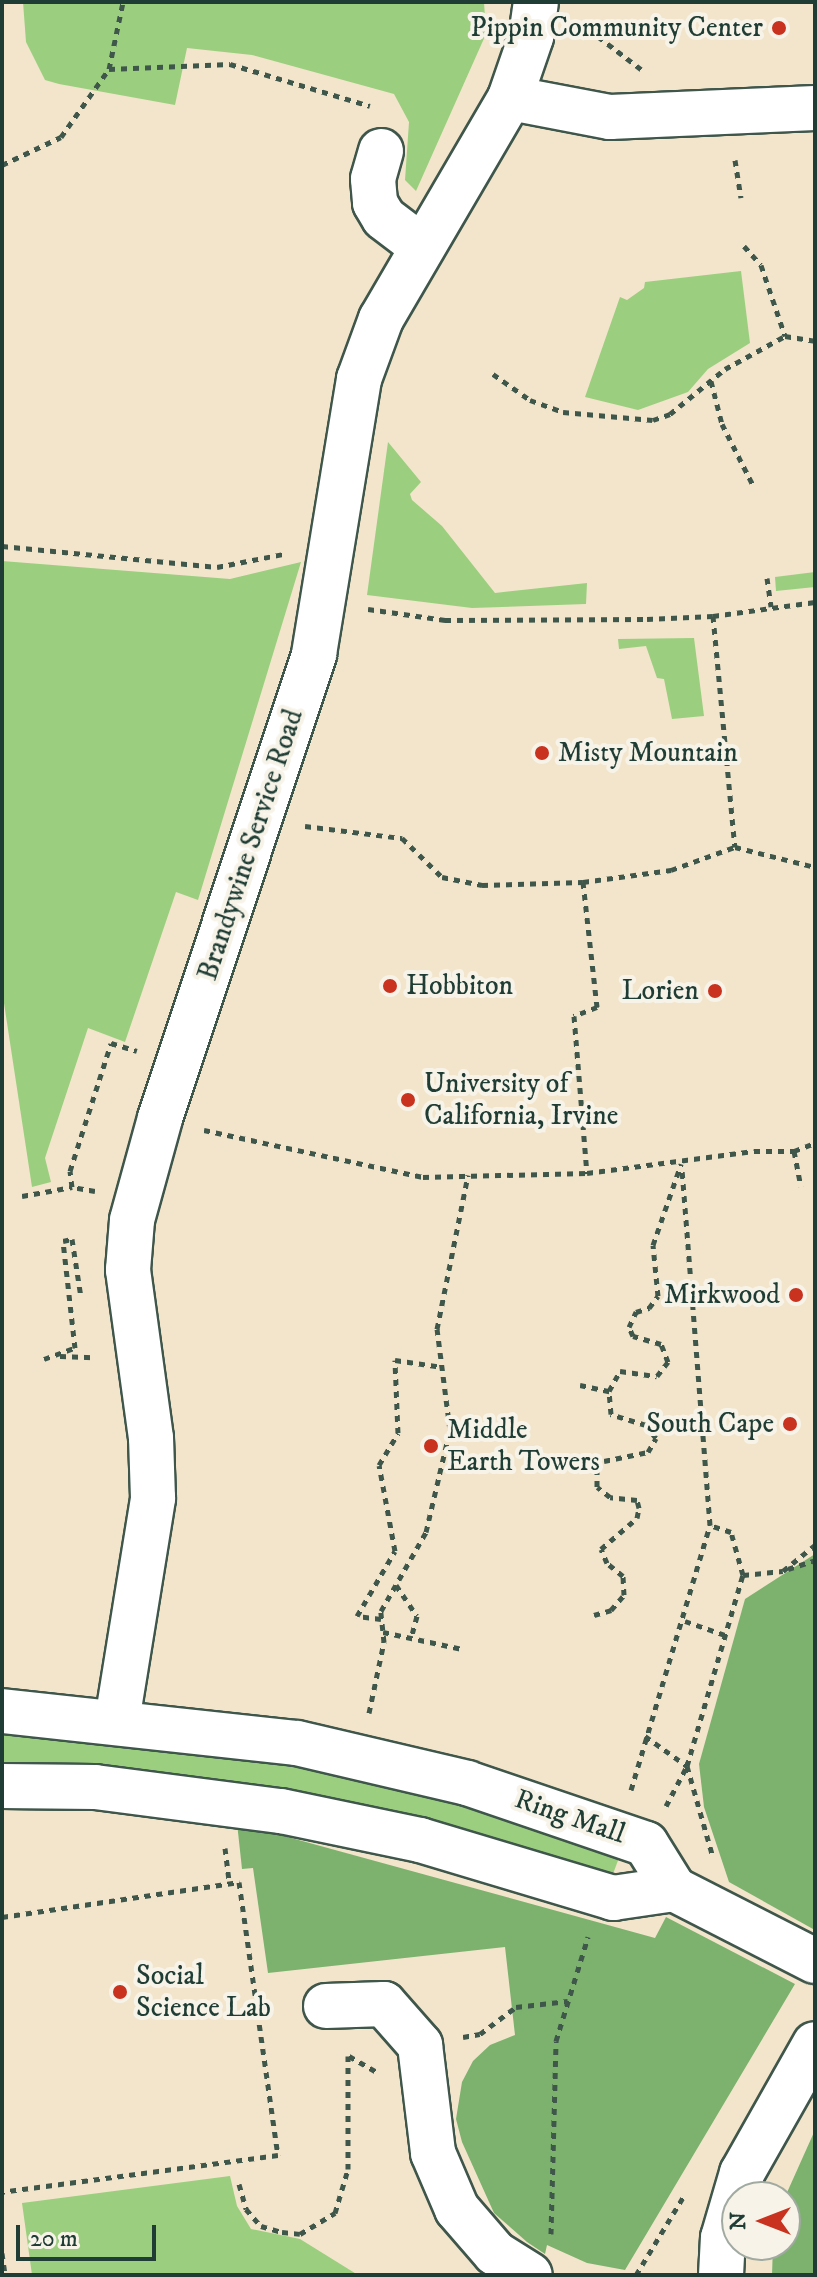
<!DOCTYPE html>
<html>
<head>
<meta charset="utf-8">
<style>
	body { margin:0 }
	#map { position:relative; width:817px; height:2277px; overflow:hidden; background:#f2e5cb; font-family:"IM FELL DW Pica",serif }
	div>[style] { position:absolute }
	.green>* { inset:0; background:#9bcf7f }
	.forest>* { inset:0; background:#7cb26e }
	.path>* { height:5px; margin-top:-2.5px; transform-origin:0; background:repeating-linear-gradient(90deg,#3f564b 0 6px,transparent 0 12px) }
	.roads { filter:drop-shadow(2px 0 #3f564b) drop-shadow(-2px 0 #3f564b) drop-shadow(0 2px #3f564b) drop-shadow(0 -2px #3f564b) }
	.minor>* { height:44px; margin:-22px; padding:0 22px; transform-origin:22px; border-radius:22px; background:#fff }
	.dots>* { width:22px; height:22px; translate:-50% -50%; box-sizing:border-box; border:4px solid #f7f3e8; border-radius:50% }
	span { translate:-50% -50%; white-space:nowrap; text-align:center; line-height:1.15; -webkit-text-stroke:8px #f7f3e8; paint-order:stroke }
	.poi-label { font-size:28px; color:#1f3d34 }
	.right { translate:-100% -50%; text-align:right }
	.left { translate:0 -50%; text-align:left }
	.street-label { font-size:28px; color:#1f3d34 }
	.frame { position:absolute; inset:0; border:4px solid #1f3d34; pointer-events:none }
	.north { position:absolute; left:721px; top:2181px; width:80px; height:80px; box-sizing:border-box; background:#f7f3e8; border:2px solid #a1aaa0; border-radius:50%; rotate:270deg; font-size:22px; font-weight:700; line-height:32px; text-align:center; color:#1f3d34 }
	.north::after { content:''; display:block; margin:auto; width:28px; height:36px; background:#c8321e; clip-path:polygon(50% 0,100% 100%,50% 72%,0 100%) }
	.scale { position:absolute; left:16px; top:2225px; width:140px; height:36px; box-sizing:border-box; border:4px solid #1f3d34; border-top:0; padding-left:10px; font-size:24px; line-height:28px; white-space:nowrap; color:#1f3d34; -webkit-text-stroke:6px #f7f3e8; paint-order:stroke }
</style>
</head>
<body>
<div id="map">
	<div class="green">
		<div style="clip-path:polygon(23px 2px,484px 2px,486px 34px,416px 191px,405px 180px,409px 122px,394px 94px,252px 55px,187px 48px,175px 105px,59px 84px,45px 80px,26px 42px)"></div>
		<div style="clip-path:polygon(741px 271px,750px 343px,708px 369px,688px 392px,638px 410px,585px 397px,620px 297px,627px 300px,644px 288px,645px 282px)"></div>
		<div style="clip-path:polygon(388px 442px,421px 482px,410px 494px,412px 500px,442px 526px,495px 593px,587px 583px,586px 604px,472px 608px,367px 595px)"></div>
		<div style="clip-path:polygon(2px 561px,230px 579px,301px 562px,198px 900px,176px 892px,125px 1042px,88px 1028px,45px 1158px,51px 1182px,32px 1187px,2px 990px)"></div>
		<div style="clip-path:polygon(815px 572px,815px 587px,776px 591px,775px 577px)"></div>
		<div style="clip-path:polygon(694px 638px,704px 716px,672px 719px,664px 679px,657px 678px,646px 646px,619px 649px,618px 639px)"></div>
		<div style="clip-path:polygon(2px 1726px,332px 1764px,622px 1850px,608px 1887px,2px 1771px)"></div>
		<div style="clip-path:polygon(230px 2176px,237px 2206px,251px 2229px,300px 2239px,358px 2275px,32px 2275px,22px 2203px)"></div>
	</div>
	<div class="forest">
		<div style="clip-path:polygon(815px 1554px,815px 1925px,813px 1929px,729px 1882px,704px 1807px,699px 1764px,745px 1599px)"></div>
		<div style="clip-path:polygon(237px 1823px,655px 1938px,666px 1917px,795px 1984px,625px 2270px,587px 2263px,547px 2245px,545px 2254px,527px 2242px,494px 2213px,462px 2142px,456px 2119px,462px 2082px,473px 2061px,490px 2045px,515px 2035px,505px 1947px,268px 1973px,253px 1868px,242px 1869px)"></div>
		<div style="clip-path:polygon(815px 2130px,815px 2275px,772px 2275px,773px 2245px,785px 2245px,785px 2197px)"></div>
	</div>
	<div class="path">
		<div style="left:579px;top:22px;width:78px;rotate:37.2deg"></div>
		<div style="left:109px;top:69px;width:121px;rotate:-2.4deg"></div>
		<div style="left:230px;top:64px;width:146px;rotate:16.7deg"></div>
		<div style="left:735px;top:160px;width:38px;rotate:81deg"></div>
		<div style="left:2px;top:165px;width:65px;rotate:-25.4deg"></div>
		<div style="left:61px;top:137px;width:83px;rotate:-54.8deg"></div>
		<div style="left:109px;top:69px;width:68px;rotate:-78.2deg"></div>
		<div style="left:744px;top:246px;width:25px;rotate:48deg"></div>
		<div style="left:761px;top:265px;width:75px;rotate:71.3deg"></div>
		<div style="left:493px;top:374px;width:45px;rotate:35.1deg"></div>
		<div style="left:530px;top:400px;width:35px;rotate:20deg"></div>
		<div style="left:563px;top:412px;width:90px;rotate:5.1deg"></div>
		<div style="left:653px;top:420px;width:18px;rotate:-19deg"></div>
		<div style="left:670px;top:414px;width:71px;rotate:-39.3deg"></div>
		<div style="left:725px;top:369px;width:68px;rotate:-28.8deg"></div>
		<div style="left:785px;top:336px;width:30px;rotate:9deg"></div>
		<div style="left:711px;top:381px;width:44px;rotate:75.7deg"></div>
		<div style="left:722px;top:424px;width:68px;rotate:63.1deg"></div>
		<div style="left:2px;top:546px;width:216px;rotate:5.6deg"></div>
		<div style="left:217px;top:567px;width:67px;rotate:-11.1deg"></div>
		<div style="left:767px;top:578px;width:29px;rotate:82deg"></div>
		<div style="left:368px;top:609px;width:78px;rotate:8.1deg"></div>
		<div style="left:445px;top:620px;width:202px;rotate:-0.3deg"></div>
		<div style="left:647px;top:619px;width:66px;rotate:-2.6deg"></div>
		<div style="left:713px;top:616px;width:103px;rotate:-7.8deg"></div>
		<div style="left:713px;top:616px;width:232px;rotate:84.6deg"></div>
		<div style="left:305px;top:826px;width:98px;rotate:7.1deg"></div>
		<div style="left:402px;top:838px;width:56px;rotate:44.3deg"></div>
		<div style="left:442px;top:877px;width:41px;rotate:11.3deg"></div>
		<div style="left:482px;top:885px;width:101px;rotate:-1.7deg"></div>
		<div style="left:583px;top:882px;width:89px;rotate:-7.8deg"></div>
		<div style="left:671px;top:870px;width:68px;rotate:-19.8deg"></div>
		<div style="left:735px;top:847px;width:82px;rotate:14deg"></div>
		<div style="left:583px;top:882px;width:126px;rotate:83.6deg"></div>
		<div style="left:597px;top:1007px;width:25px;rotate:159deg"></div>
		<div style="left:574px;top:1016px;width:158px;rotate:85.3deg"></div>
		<div style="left:204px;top:1130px;width:224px;rotate:12.1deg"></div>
		<div style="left:423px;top:1177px;width:164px;rotate:-1.4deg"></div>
		<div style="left:587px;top:1173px;width:168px;rotate:-7.5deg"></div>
		<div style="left:754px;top:1151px;width:40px"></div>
		<div style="left:794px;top:1151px;width:22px;rotate:-21deg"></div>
		<div style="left:794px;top:1151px;width:36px;rotate:79deg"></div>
		<div style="left:95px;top:1191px;width:23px;rotate:-170deg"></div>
		<div style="left:72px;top:1187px;width:16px;rotate:-97deg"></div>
		<div style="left:70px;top:1171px;width:134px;rotate:-72.2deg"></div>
		<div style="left:111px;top:1043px;width:27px;rotate:17deg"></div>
		<div style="left:22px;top:1196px;width:51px;rotate:-10.2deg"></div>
		<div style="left:60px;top:1356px;width:33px;rotate:2deg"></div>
		<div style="left:44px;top:1359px;width:33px;rotate:-20deg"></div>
		<div style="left:75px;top:1348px;width:108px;rotate:-96.4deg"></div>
		<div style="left:63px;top:1241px;width:9px;rotate:-13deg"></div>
		<div style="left:72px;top:1239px;width:59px;rotate:81.2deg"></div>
		<div style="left:580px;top:1385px;width:30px;rotate:12deg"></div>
		<div style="left:788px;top:1569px;width:28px;rotate:-18deg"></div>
		<div style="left:743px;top:1575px;width:40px;rotate:-5.7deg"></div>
		<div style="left:783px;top:1571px;width:41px;rotate:-39.1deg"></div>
		<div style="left:396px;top:1585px;width:37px;rotate:56deg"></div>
		<div style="left:417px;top:1616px;width:23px;rotate:105deg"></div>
		<div style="left:594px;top:1615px;width:18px;rotate:-16deg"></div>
		<div style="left:611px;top:1610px;width:20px;rotate:-49deg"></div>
		<div style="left:624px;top:1595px;width:19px;rotate:-93deg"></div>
		<div style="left:623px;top:1576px;width:21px;rotate:-141deg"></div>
		<div style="left:607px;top:1563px;width:15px;rotate:-113deg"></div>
		<div style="left:601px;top:1549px;width:48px;rotate:-40.7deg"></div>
		<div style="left:637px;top:1518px;width:10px;rotate:-79deg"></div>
		<div style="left:639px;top:1508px;width:8px;rotate:-104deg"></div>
		<div style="left:637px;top:1500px;width:27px;rotate:-174deg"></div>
		<div style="left:610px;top:1497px;width:16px;rotate:-142deg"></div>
		<div style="left:597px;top:1487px;width:19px;rotate:-90deg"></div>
		<div style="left:597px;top:1468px;width:10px;rotate:-45deg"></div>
		<div style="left:604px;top:1461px;width:45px;rotate:-11.6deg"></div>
		<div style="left:648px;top:1452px;width:16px;rotate:-60deg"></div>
		<div style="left:656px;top:1438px;width:16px;rotate:-128deg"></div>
		<div style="left:646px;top:1425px;width:37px;rotate:-163deg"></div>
		<div style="left:611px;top:1414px;width:23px;rotate:-95deg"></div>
		<div style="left:609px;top:1391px;width:23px;rotate:-61deg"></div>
		<div style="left:620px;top:1371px;width:37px;rotate:8deg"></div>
		<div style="left:657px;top:1376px;width:18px;rotate:-52deg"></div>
		<div style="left:668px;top:1362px;width:19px;rotate:-111deg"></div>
		<div style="left:661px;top:1344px;width:29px;rotate:-164deg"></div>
		<div style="left:633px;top:1336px;width:10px;rotate:-114deg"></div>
		<div style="left:629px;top:1327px;width:17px;rotate:-65deg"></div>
		<div style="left:636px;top:1312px;width:14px;rotate:-17deg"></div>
		<div style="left:649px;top:1308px;width:15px;rotate:-53deg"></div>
		<div style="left:658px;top:1296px;width:51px;rotate:-95.6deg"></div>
		<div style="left:653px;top:1245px;width:86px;rotate:-70.9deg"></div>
		<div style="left:381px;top:1619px;width:24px;rotate:-173deg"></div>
		<div style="left:357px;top:1616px;width:75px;rotate:-59.7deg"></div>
		<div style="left:395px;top:1551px;width:87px;rotate:-100.5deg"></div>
		<div style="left:379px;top:1465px;width:37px;rotate:-59deg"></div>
		<div style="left:398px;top:1433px;width:73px;rotate:-92.4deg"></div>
		<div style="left:395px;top:1360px;width:48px;rotate:8.5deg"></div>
		<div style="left:685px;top:1621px;width:42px;rotate:19.3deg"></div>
		<div style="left:383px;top:1632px;width:81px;rotate:12.1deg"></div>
		<div style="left:369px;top:1713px;width:73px;rotate:-78.1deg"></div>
		<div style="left:384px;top:1642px;width:31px;rotate:-96deg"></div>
		<div style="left:381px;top:1611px;width:91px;rotate:-60.3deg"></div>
		<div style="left:426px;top:1532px;width:105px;rotate:-76.8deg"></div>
		<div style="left:450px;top:1430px;width:102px;rotate:-97.3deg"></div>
		<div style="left:437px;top:1329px;width:157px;rotate:-78.6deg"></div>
		<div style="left:645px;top:1736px;width:52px;rotate:35.5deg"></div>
		<div style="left:687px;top:1766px;width:95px;rotate:74.1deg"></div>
		<div style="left:631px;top:1790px;width:277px;rotate:-73.4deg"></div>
		<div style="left:710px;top:1525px;width:357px;rotate:-94.5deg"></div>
		<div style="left:666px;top:1806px;width:45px;rotate:-62.3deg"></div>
		<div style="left:687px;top:1766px;width:199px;rotate:-73.7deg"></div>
		<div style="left:743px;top:1575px;width:45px;rotate:-105.6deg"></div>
		<div style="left:731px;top:1532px;width:22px;rotate:-162deg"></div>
		<div style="left:225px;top:1848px;width:35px;rotate:83deg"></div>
		<div style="left:2px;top:1917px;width:240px;rotate:-8.4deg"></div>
		<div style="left:239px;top:1882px;width:276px;rotate:81.9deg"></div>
		<div style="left:278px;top:2155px;width:278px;rotate:172.4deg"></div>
		<div style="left:463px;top:2037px;width:17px;rotate:-10deg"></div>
		<div style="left:480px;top:2034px;width:45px;rotate:-36.9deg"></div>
		<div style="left:516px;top:2007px;width:52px;rotate:-6.6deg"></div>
		<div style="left:349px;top:2056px;width:34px;rotate:30deg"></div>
		<div style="left:239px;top:2184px;width:26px;rotate:74deg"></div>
		<div style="left:246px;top:2209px;width:23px;rotate:49deg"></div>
		<div style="left:261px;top:2226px;width:22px;rotate:16deg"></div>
		<div style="left:282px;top:2232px;width:18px;rotate:6deg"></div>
		<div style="left:300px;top:2234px;width:41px;rotate:-31deg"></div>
		<div style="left:335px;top:2213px;width:46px;rotate:-73.5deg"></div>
		<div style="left:348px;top:2169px;width:113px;rotate:-90deg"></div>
		<div style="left:551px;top:2234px;width:193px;rotate:-88.5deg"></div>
		<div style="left:556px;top:2041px;width:109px;rotate:-72.9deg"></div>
		<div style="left:2px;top:2253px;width:22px;rotate:82deg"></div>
		<div style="left:636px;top:2275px;width:95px;rotate:-58.8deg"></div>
	</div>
	<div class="roads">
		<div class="minor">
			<div style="left:510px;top:98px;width:102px;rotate:10.8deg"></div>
			<div style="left:610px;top:117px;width:205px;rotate:-2.5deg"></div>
			<div style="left:381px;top:151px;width:29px;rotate:106deg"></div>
			<div style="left:373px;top:179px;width:24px;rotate:85deg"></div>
			<div style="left:375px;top:203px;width:17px;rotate:59deg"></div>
			<div style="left:384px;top:218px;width:48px;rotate:37.3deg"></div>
			<div style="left:2px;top:1711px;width:297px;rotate:6.2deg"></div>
			<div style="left:297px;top:1743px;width:175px;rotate:13.2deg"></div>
			<div style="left:467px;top:1783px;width:189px;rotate:18.8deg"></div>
			<div style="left:646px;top:1844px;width:53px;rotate:58.1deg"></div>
			<div style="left:117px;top:1721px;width:226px;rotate:-80.8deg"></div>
			<div style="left:153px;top:1498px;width:60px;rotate:-91.9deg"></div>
			<div style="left:151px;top:1438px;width:170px;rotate:-97.8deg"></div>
			<div style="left:128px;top:1270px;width:50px;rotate:-85.4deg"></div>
			<div style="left:132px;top:1220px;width:106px;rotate:-74.6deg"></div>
			<div style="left:160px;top:1118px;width:489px;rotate:-71.6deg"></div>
			<div style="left:314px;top:654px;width:279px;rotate:-80.7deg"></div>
			<div style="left:359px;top:379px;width:64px;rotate:-69.9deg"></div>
			<div style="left:381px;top:319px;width:256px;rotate:-59.7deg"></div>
			<div style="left:510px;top:98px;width:65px;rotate:-71deg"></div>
			<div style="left:531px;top:37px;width:35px;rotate:-82deg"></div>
			<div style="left:2px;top:1786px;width:93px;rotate:0.6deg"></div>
			<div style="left:95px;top:1787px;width:188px;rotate:7.4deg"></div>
			<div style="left:281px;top:1811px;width:142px;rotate:11.8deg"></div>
			<div style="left:420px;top:1840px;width:202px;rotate:16.7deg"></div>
			<div style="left:613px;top:1898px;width:62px;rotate:-8.4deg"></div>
			<div style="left:674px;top:1889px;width:158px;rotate:27.1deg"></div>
			<div style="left:326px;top:2006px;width:58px;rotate:-2deg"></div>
			<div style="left:384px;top:2004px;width:55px;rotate:48.7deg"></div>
			<div style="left:420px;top:2045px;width:109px;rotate:83.1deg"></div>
			<div style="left:433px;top:2153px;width:61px;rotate:66.8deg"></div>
			<div style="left:457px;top:2209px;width:58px;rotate:49.2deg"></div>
			<div style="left:495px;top:2253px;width:41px;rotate:32.2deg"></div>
			<div style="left:721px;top:2275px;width:37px;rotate:-87deg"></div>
			<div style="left:723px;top:2238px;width:68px;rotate:-73.7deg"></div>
			<div style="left:742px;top:2173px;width:148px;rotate:-60.5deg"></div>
		</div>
	</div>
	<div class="dots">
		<div style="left:779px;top:28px;background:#c8321e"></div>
		<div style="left:542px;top:753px;background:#c8321e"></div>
		<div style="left:390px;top:986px;background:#c8321e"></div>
		<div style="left:715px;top:991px;background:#c8321e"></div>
		<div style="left:408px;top:1100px;background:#c8321e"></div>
		<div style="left:796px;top:1295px;background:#c8321e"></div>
		<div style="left:790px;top:1424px;background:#c8321e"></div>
		<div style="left:431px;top:1446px;background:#c8321e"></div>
		<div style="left:120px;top:1992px;background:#c8321e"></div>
	</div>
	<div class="poi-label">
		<span class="right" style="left:763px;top:28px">Pippin Community Center</span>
		<span class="left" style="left:558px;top:753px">Misty Mountain</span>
		<span class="left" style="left:406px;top:986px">Hobbiton</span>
		<span class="right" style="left:699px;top:991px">Lorien</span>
		<span class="left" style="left:424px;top:1100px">University of<br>California, Irvine</span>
		<span class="right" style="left:780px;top:1295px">Mirkwood</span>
		<span class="right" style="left:774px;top:1424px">South Cape</span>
		<span class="left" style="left:447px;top:1446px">Middle<br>Earth Towers</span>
		<span class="left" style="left:136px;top:1992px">Social<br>Science Lab</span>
	</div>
	<div class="street-label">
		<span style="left:251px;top:845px;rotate:-72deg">Brandywine Service Road</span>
		<span style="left:570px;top:1817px;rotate:19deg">Ring Mall</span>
	</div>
	<div class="frame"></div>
	<div class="north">N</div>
	<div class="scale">20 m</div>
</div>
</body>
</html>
